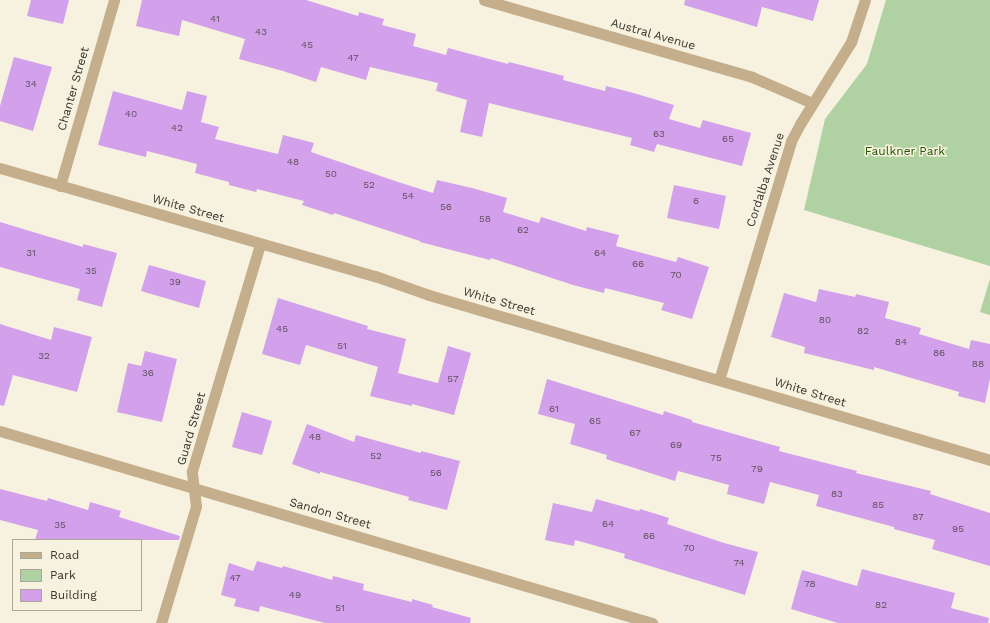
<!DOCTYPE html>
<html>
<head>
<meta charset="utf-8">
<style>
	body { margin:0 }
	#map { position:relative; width:990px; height:623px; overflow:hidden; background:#f6f2df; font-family:"Work Sans",sans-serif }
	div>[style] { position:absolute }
	.green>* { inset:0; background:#b0d1a1 }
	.building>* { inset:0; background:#d3a0eb }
	.minor>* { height:11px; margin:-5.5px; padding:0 5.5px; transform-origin:5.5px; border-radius:5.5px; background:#c4ae8b }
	span { translate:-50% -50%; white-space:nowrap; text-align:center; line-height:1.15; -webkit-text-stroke:3px #f6f2df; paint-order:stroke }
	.number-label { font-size:10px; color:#5f505e }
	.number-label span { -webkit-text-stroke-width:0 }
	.street-label { font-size:12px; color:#38362f }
	.park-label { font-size:12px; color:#255502 }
	.legend { position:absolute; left:12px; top:539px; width:130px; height:72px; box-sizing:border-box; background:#f6f2df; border:1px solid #aaa799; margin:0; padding:5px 7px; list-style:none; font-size:12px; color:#38362f }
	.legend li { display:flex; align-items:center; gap:8px; height:20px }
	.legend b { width:20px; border:1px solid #aaa799 }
</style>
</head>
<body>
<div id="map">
	<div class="green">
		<div style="clip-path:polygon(886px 0,990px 0,990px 266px,804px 210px,825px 119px,867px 64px)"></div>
		<div style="clip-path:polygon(990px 279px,990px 315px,980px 312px)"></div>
	</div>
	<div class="building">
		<div style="clip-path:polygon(31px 0,69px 0,63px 24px,27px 16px)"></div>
		<div style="clip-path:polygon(142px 0,306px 0,358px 16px,359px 12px,384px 19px,382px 25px,416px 34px,413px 46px,446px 55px,448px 48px,508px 64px,509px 62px,564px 76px,563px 80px,605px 91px,606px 86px,630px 92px,674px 105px,669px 119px,700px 128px,703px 120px,751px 133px,742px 166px,657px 144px,654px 152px,630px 145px,632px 138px,489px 103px,482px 137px,460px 132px,467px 100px,436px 91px,438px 83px,370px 67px,366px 80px,321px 67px,316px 82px,283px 71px,239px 59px,245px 39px,182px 20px,179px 36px,136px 26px)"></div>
		<div style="clip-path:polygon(685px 0,819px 0,813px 21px,762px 7px,757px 27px,684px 5px)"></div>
		<div style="clip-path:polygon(14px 57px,52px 67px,33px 131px,0 121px,0 106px)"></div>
		<div style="clip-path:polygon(113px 91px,182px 110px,187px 91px,207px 96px,201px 122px,219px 127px,215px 139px,278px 154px,283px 135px,314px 143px,311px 152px,395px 181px,433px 193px,437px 180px,472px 188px,507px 198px,503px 212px,539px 223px,541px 217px,586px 231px,587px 227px,619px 235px,616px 246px,676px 262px,678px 257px,709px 267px,692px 319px,661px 310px,664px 303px,605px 288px,604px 293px,573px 285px,491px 258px,490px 260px,420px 242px,420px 241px,334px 213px,333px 215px,302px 205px,304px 201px,257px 189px,256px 192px,229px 185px,229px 182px,195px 173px,197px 164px,147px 151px,146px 157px,98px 145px)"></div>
		<div style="clip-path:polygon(674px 185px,726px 196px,719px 229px,667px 218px)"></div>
		<div style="clip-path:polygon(0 222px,83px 247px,83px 244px,117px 253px,102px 307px,77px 300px,80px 289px,0 267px)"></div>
		<div style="clip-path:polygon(149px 265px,206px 281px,199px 308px,141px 291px)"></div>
		<div style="clip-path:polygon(819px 289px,855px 297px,856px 294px,889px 302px,885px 318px,921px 328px,919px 334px,969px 349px,971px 340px,990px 344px,990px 379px,985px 403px,958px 396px,959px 392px,874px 367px,874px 370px,804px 353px,805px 347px,771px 337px,784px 293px,816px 302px)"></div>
		<div style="clip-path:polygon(278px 298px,368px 326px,367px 329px,406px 339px,398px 373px,438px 383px,448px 346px,471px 353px,454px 415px,412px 404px,412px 406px,370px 396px,378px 367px,306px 345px,300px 365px,262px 354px)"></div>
		<div style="clip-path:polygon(0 324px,51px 340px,54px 327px,92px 337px,77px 392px,13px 375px,4px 406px,0 405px)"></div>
		<div style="clip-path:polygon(145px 351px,177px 359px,162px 422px,117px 412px,128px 363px,141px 366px)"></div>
		<div style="clip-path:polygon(547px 379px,663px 415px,664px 411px,692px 420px,692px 422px,780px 447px,779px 451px,857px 471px,856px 473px,931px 491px,930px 494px,990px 513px,990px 566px,932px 549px,935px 540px,894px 529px,894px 527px,816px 506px,819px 495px,770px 482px,764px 504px,727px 494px,729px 485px,678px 471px,675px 481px,606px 459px,607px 455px,570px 444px,575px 424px,538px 414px)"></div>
		<div style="clip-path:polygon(242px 412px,272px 421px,262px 455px,232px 447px)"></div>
		<div style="clip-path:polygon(307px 424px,354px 442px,356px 435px,421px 453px,421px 451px,460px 461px,447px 510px,408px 500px,409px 497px,320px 472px,320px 474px,292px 464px)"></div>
		<div style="clip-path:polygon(0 489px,47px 501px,48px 498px,88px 510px,90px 502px,121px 511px,119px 517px,180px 536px,179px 540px,35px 540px,38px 530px,0 520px)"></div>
		<div style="clip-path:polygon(596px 499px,639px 511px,640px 509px,669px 518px,667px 524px,724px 543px,758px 552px,745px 595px,624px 558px,625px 554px,575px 540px,574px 546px,545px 540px,553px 503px,592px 512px)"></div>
		<div style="clip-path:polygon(257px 561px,282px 568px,283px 566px,332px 580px,333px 576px,364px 584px,363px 590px,412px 602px,412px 599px,433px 605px,432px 607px,471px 618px,470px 623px,325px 623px,260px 606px,259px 612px,234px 606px,236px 599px,221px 595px,229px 563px,253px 571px)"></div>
		<div style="clip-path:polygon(862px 569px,955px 593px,951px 608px,989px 618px,988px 623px,838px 623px,791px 609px,802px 570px,857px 586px)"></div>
	</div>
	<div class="minor">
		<div style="left:484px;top:0;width:279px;rotate:16deg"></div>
		<div style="left:752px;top:77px;width:65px;rotate:23.4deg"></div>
		<div style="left:0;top:168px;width:390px;rotate:16.1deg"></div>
		<div style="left:375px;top:276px;width:57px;rotate:19.4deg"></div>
		<div style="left:429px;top:295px;width:585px;rotate:16.39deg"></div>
		<div style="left:60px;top:186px;width:194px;rotate:-73.8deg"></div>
		<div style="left:719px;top:380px;width:250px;rotate:-73.2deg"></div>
		<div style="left:791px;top:141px;width:19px;rotate:-62deg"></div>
		<div style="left:800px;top:124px;width:97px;rotate:-58.1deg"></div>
		<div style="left:851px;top:42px;width:44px;rotate:-71.6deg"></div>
		<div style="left:0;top:431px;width:680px;rotate:16.41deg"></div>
		<div style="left:161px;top:623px;width:122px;rotate:-73.3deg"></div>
		<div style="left:196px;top:506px;width:35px;rotate:-97deg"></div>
		<div style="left:192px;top:471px;width:237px;rotate:-73.3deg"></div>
	</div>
	<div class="number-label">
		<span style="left:215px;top:19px">41</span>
		<span style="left:261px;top:32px">43</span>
		<span style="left:307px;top:45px">45</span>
		<span style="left:353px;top:58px">47</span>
		<span style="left:31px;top:84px">34</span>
		<span style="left:131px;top:114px">40</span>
		<span style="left:177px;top:128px">42</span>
		<span style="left:659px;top:134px">63</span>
		<span style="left:728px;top:139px">65</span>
		<span style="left:293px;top:162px">48</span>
		<span style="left:331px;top:174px">50</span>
		<span style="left:369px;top:185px">52</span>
		<span style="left:408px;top:196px">54</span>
		<span style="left:696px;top:201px">6</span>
		<span style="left:446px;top:207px">56</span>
		<span style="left:485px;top:219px">58</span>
		<span style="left:523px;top:230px">62</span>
		<span style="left:31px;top:253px">31</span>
		<span style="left:600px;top:253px">64</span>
		<span style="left:638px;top:264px">66</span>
		<span style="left:91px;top:271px">35</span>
		<span style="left:676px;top:275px">70</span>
		<span style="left:175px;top:282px">39</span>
		<span style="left:825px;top:320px">80</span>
		<span style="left:282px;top:329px">45</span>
		<span style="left:863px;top:331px">82</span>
		<span style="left:901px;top:342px">84</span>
		<span style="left:342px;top:346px">51</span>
		<span style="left:939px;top:353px">86</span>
		<span style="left:44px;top:356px">32</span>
		<span style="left:978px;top:364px">88</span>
		<span style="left:148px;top:373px">36</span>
		<span style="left:453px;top:379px">57</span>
		<span style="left:554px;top:409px">61</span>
		<span style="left:595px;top:421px">65</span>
		<span style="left:635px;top:433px">67</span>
		<span style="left:315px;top:437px">48</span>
		<span style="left:676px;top:445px">69</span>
		<span style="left:376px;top:456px">52</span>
		<span style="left:716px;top:458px">75</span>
		<span style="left:757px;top:469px">79</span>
		<span style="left:436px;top:473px">56</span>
		<span style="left:837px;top:494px">83</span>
		<span style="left:878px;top:505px">85</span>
		<span style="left:918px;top:517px">87</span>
		<span style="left:608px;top:524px">64</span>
		<span style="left:60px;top:525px">35</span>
		<span style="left:958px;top:529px">95</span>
		<span style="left:649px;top:536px">66</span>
		<span style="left:689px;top:548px">70</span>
		<span style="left:739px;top:563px">74</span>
		<span style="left:235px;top:578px">47</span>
		<span style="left:810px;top:584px">78</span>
		<span style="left:295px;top:595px">49</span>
		<span style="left:881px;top:605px">82</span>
		<span style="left:340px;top:608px">51</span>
	</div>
	<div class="street-label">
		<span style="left:653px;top:35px;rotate:16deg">Austral Avenue</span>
		<span style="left:74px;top:89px;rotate:-74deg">Chanter Street</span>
		<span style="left:766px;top:180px;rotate:-72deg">Cordalba Avenue</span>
		<span style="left:188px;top:209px;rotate:16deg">White Street</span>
		<span style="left:499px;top:302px;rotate:16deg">White Street</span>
		<span style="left:810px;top:393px;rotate:17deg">White Street</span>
		<span style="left:192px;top:429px;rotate:-74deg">Guard Street</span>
		<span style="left:330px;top:514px;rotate:16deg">Sandon Street</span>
	</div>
	<div class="park-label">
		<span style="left:905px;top:152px">Faulkner Park</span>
	</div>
	<ul class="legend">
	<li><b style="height:5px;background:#c4ae8b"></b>Road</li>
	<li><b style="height:11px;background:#b0d1a1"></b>Park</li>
	<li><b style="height:11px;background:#d3a0eb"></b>Building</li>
	</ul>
</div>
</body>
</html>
